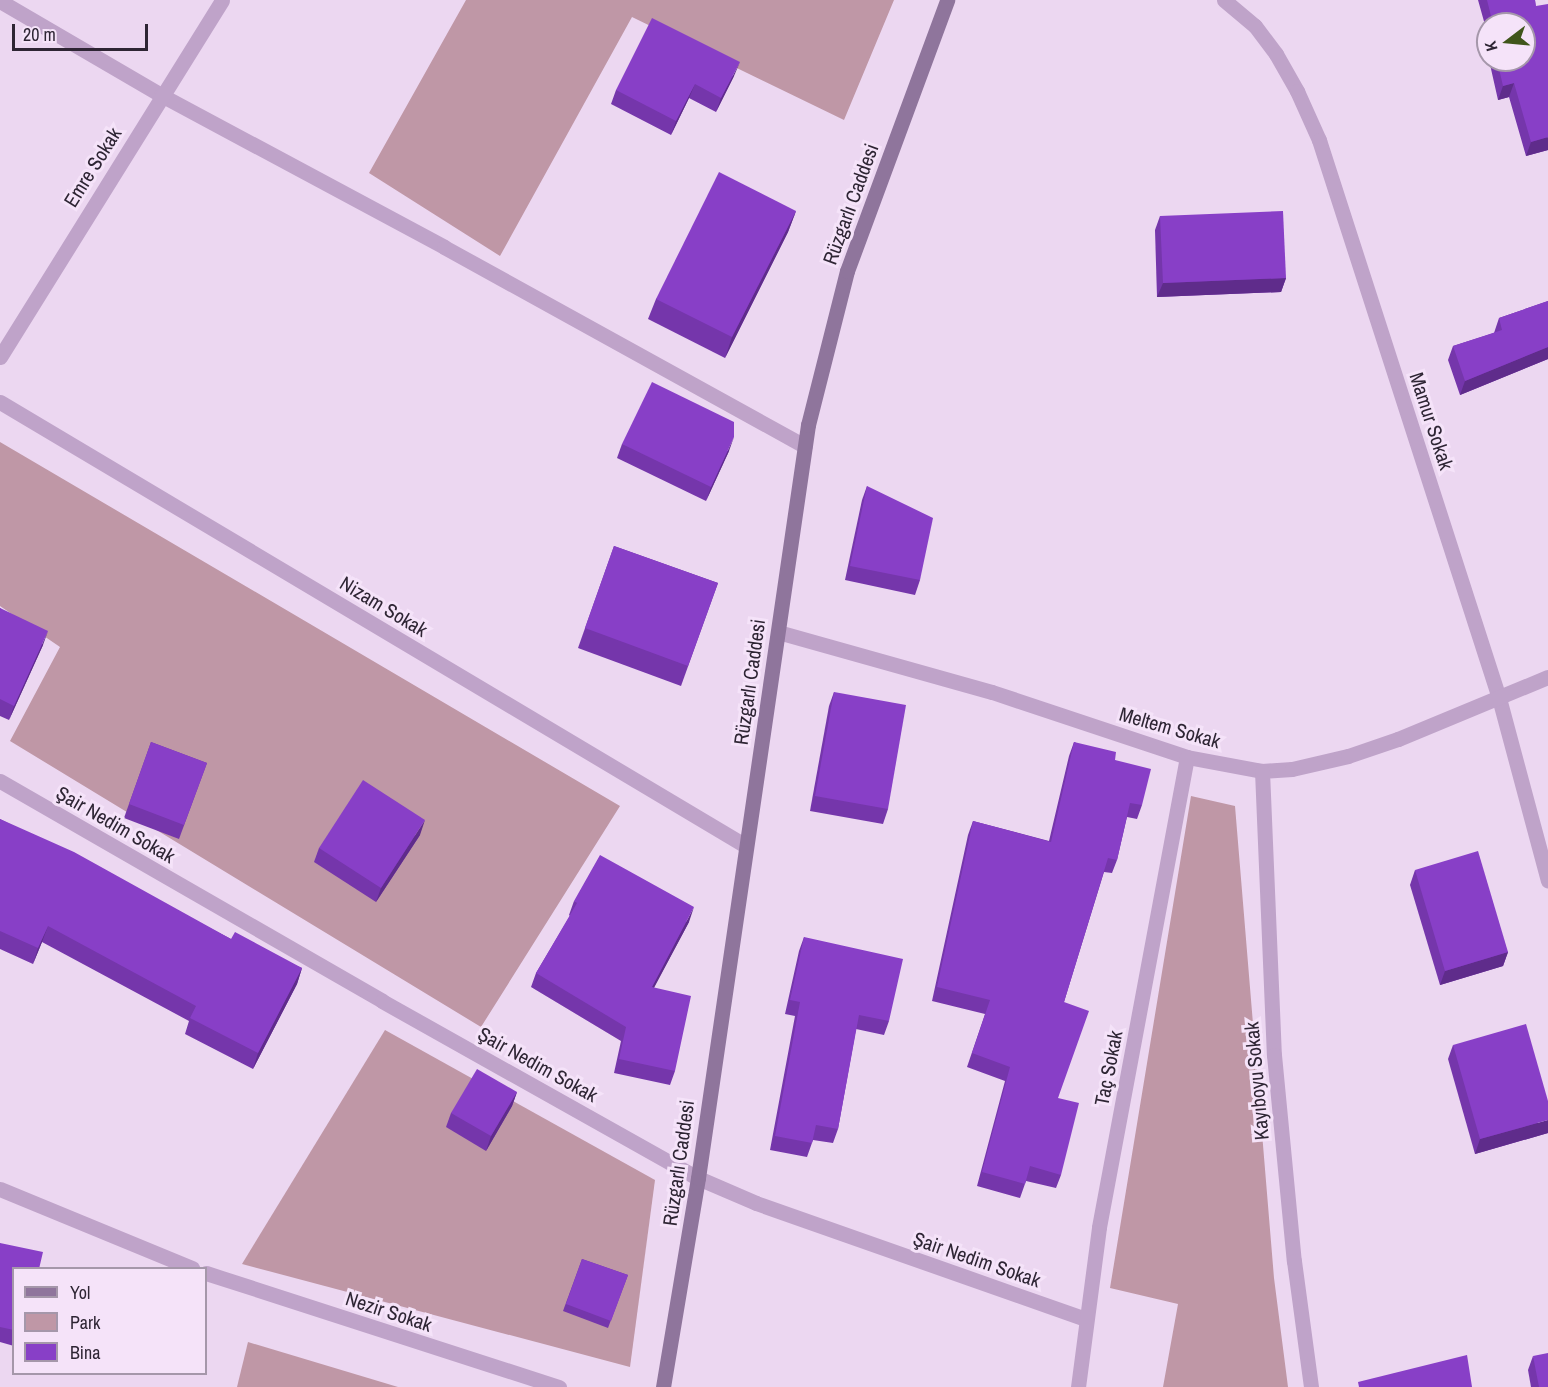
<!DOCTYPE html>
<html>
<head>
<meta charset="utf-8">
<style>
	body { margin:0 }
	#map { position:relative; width:1548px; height:1387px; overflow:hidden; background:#ecd7f1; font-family:"Archivo Narrow",sans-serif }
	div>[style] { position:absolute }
	.green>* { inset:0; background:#bf97a6 }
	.street>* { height:15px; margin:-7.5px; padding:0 7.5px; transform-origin:7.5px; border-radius:7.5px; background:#bfa3c9 }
	.secondary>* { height:15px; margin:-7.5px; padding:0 7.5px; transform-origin:7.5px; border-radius:7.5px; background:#8f759c }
	.wall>* { inset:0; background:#7536ab }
	.shaded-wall>* { inset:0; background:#5f2c8b }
	.building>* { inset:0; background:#883fc7 }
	span { translate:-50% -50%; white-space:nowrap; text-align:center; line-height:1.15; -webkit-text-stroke:6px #f5e3f9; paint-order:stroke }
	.street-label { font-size:20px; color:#2e2534 }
	.legend { position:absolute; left:12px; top:1267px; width:195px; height:108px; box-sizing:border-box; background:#f5e3f9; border:2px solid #a597aa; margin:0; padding:8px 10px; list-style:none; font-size:18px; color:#2e2534 }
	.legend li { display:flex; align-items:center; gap:12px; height:30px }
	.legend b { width:30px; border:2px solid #a597aa }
	.north { position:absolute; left:1476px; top:12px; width:60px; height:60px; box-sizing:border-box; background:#f5e3f9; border:2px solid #a597aa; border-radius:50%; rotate:254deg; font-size:16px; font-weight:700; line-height:24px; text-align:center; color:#2e2534 }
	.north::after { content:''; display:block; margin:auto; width:21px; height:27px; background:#40551b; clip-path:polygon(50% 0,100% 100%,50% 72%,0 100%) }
	.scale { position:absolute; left:12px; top:24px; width:136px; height:27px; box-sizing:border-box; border:3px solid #2e2534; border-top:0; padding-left:8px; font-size:18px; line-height:21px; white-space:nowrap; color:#2e2534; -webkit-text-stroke:4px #f5e3f9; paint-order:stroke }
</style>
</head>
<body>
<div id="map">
	<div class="green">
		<div style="clip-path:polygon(466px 0,894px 0,844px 120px,632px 17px,500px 256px,369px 173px)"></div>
		<div style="clip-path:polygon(0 442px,620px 806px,481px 1027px,10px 741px,60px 647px,0 606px)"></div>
		<div style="clip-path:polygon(1191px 796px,1235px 806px,1274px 1278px,1288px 1387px,1163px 1387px,1178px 1304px,1110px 1288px)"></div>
		<div style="clip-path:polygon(385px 1030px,655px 1180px,630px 1367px,242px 1264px)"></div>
		<div style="clip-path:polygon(248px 1342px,398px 1387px,237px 1387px)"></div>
	</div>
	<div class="street">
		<div style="left:1224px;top:0;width:40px;rotate:40deg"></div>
		<div style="left:1255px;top:26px;width:35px;rotate:53deg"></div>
		<div style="left:1276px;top:54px;width:43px;rotate:60.4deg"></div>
		<div style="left:1297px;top:91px;width:54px;rotate:65.8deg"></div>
		<div style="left:1319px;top:140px;width:586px;rotate:72.12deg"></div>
		<div style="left:1499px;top:698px;width:189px;rotate:75deg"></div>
		<div style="left:0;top:1px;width:186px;rotate:30.3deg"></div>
		<div style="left:161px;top:95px;width:321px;rotate:28.2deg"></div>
		<div style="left:444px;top:247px;width:412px;rotate:28.9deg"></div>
		<div style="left:0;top:357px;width:420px;rotate:-58.1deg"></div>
		<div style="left:0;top:402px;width:868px;rotate:30.76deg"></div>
		<div style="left:778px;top:632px;width:222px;rotate:15.7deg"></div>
		<div style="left:992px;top:692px;width:206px;rotate:18.4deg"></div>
		<div style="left:1187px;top:757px;width:76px;rotate:10.6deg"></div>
		<div style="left:1262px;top:771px;width:30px;rotate:-4deg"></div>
		<div style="left:1292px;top:769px;width:57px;rotate:-13.1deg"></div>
		<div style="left:1348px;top:756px;width:53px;rotate:-18.8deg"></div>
		<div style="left:1398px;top:739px;width:162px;rotate:-22.5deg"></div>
		<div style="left:1262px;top:771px;width:284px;rotate:87.6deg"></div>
		<div style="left:1274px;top:1055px;width:207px;rotate:84.5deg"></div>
		<div style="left:1294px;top:1261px;width:127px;rotate:82.3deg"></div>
		<div style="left:0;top:781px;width:441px;rotate:29.9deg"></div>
		<div style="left:382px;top:1001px;width:362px;rotate:29.3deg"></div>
		<div style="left:698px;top:1178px;width:63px;rotate:23.3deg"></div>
		<div style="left:756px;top:1203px;width:349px;rotate:19.4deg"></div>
		<div style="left:0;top:1189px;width:208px;rotate:22.4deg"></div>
		<div style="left:206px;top:1273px;width:371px;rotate:17.9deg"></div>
		<div style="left:1078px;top:1387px;width:161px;rotate:-82.5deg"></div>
		<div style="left:1099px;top:1227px;width:478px;rotate:-79.4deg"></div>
	</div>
	<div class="secondary">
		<div style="left:663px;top:1387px;width:212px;rotate:-80.5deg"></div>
		<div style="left:698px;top:1178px;width:761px;rotate:-81.69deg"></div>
		<div style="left:808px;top:425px;width:159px;rotate:-75.8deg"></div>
		<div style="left:847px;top:271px;width:289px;rotate:-69.7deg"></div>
	</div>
	<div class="wall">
		<div style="clip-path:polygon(1478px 0,1535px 0,1548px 150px,1526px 156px,1509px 97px,1498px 100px,1489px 60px,1524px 60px,1524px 24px,1488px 24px,1488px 56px,1483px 31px,1485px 25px)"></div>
		<div style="clip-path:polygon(734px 76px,716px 112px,689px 98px,671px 135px,611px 104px,616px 90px)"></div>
		<div style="clip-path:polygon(796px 211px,788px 232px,725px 358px,648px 319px,656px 299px)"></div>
		<div style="clip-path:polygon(1160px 216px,1286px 278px,1281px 292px,1157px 297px,1155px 230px)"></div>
		<div style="clip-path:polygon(1548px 301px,1548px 359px,1460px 395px,1448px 360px,1453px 346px,1494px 333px,1499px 318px)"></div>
		<div style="clip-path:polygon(622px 444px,729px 451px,706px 501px,617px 458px)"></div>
		<div style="clip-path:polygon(867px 486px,920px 580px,915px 595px,845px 580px,862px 500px)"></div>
		<div style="clip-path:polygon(614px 546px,718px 583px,681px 686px,578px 648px)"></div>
		<div style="clip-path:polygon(0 608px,43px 645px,9px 720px,0 716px)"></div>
		<div style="clip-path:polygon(834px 692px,888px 809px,883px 824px,810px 811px,829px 706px)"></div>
		<div style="clip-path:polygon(151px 742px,207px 763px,179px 839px,124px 818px)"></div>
		<div style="clip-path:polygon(1074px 742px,1115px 760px,1142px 805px,1137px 819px,1127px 817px,1117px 860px,1112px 873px,1104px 872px,1064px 1002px,1058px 1098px,1061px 1175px,1056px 1188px,1026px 1181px,1020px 1198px,977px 1186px,1005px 1081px,967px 1067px,985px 1014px,932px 1001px,968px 835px,973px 821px,1049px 841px,1069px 756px)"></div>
		<div style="clip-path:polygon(0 819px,231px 939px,302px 968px,297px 984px,253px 1069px,185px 1034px,189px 1021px,42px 942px,33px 964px,0 949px)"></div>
		<div style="clip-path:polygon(420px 835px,376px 902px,314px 862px,319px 848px)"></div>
		<div style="clip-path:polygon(1415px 870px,1508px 952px,1503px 966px,1440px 985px,1410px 885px)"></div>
		<div style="clip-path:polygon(574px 901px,689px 922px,654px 987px,675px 1071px,670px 1085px,614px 1073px,621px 1041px,531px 987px,536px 973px,570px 916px,569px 915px)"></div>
		<div style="clip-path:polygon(804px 937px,889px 1021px,884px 1035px,856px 1029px,838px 1129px,833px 1143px,813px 1140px,807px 1157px,770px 1150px,795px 1016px,785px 1014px,799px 951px)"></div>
		<div style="clip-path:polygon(1453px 1045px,1548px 1133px,1475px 1154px,1448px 1059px)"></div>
		<div style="clip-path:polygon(517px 1092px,512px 1106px,486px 1151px,446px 1127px,451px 1113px)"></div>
		<div style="clip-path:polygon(0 1243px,14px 1269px,14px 1346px,0 1342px)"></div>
		<div style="clip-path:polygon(582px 1259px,628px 1275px,608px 1328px,563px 1311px)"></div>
		<div style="clip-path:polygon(1533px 1356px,1548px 1387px,1531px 1387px,1528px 1370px)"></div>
	</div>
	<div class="shaded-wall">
		<div style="clip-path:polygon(740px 62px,734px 76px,716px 112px,721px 98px)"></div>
		<div style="clip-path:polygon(1514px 83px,1509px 97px,1498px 100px,1503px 86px)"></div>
		<div style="clip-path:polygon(695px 84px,689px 98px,671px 135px,676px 121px)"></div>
		<div style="clip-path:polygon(1548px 137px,1548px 150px,1526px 156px,1531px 142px)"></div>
		<div style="clip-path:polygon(796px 211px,788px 232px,725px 358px,732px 337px)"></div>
		<div style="clip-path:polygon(1286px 278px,1281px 292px,1157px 297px,1163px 283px)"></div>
		<div style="clip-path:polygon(1548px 347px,1548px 359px,1460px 395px,1465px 381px)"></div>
		<div style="clip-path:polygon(734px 437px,729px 451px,706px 501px,711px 487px)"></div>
		<div style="clip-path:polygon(48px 631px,43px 645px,9px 720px,14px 706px)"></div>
		<div style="clip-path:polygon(425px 820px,420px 835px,376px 902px,381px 888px)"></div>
		<div style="clip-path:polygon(694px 907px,689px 922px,647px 1001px,652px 987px)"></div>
		<div style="clip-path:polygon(48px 926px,42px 942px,33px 964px,38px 948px)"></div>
		<div style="clip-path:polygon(1508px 952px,1503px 966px,1440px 985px,1445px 971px)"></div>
		<div style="clip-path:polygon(302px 968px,297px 984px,253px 1069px,258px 1053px)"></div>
		<div style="clip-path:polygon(517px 1092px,512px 1106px,486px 1151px,491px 1136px)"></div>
		<div style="clip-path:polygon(1548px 1120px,1548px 1133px,1475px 1154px,1480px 1139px)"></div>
	</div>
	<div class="building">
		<div style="clip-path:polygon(1487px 0,1535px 0,1536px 6px,1548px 4px,1548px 137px,1531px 142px,1514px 83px,1503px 86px,1497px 60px,1524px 60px,1524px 24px,1489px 24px,1488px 17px,1491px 16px)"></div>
		<div style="clip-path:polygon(652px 18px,740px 62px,721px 98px,695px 84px,676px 121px,616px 90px)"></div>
		<div style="clip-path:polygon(719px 172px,796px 211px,732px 337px,656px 299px)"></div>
		<div style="clip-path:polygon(1283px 211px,1286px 278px,1163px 283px,1160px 216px)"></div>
		<div style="clip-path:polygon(1548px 301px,1548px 347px,1465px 381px,1453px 346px,1502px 330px,1499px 318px)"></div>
		<div style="clip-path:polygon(652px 382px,734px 422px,734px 437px,711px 487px,622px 444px)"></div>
		<div style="clip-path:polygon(867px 486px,933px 518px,920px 580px,850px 566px)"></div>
		<div style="clip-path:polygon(614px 546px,718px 583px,688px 666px,585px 628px)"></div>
		<div style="clip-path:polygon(0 608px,48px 631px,14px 706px,0 699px)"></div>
		<div style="clip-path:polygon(834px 692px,906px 705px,888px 809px,815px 796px)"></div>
		<div style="clip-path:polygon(151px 742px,207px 763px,184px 825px,129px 804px)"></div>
		<div style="clip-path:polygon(1074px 742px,1116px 752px,1115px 760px,1151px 769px,1142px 805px,1130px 803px,1117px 860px,1108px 858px,1064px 1002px,1089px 1011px,1058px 1098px,1079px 1103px,1061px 1175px,1030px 1166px,1025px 1184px,982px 1172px,1010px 1067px,972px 1053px,990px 1000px,937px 987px,973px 821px,1051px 842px)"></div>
		<div style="clip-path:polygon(363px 780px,425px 820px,381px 888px,319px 848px)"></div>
		<div style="clip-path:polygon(0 819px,74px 852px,231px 939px,235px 932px,302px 968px,258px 1053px,190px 1018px,196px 1006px,48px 926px,38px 948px,0 931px)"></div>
		<div style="clip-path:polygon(1478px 851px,1508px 952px,1445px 971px,1415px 870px)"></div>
		<div style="clip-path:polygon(600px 855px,694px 907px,652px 987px,691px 996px,675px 1071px,619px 1059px,626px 1027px,536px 973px,577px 903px,574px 901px)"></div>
		<div style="clip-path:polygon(804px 937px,903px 959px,889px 1021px,859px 1015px,838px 1129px,816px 1125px,812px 1143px,775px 1136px,800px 1002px,790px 1000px)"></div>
		<div style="clip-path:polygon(1526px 1024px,1548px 1101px,1548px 1120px,1480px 1139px,1453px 1045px)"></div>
		<div style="clip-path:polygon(477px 1069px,517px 1092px,491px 1136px,451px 1113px)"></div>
		<div style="clip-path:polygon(0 1243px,43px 1252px,39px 1269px,14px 1269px,14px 1330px,0 1327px)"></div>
		<div style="clip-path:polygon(582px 1259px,628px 1275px,611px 1321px,566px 1304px)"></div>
		<div style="clip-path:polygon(1548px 1353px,1548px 1387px,1539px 1387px,1533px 1356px)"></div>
		<div style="clip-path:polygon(1467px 1355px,1472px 1387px,1359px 1387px,1358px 1382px)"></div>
	</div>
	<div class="street-label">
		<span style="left:92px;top:167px;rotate:-58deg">Emre Sokak</span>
		<span style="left:850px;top:204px;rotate:-70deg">Rüzgarlı Caddesi</span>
		<span style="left:1432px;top:421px;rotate:72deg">Mamur Sokak</span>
		<span style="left:384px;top:606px;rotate:31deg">Nizam Sokak</span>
		<span style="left:749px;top:682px;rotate:-82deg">Rüzgarlı Caddesi</span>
		<span style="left:1170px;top:727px;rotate:16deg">Meltem Sokak</span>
		<span style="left:116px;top:824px;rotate:30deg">Şair Nedim Sokak</span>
		<span style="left:538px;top:1064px;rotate:29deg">Şair Nedim Sokak</span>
		<span style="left:1108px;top:1068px;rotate:-79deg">Taç Sokak</span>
		<span style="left:1256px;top:1081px;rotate:-95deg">Kayıboyu Sokak</span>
		<span style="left:678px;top:1163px;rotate:-82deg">Rüzgarlı Caddesi</span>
		<span style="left:977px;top:1259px;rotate:19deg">Şair Nedim Sokak</span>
		<span style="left:389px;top:1311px;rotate:18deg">Nezir Sokak</span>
	</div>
	<ul class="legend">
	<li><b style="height:8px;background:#8f759c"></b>Yol</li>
	<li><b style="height:16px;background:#bf97a6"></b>Park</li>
	<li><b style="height:16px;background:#883fc7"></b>Bina</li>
	</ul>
	<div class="north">K</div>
	<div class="scale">20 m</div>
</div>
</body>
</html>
